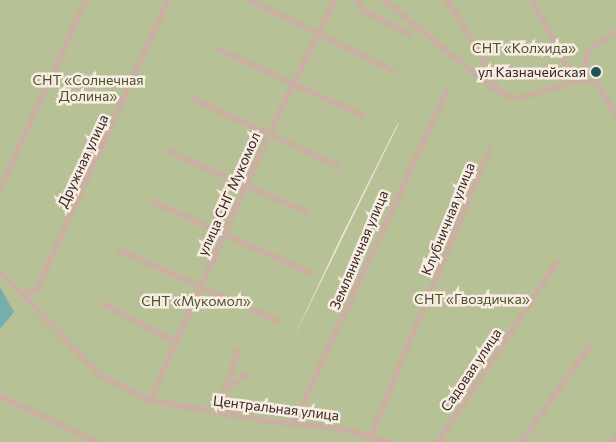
<!DOCTYPE html>
<html>
<head>
<meta charset="utf-8">
<style>
	body { margin:0 }
	#map { position:relative; width:616px; height:442px; overflow:hidden; background:#f2e2d6; font-family:Commissioner,sans-serif }
	div>[style] { position:absolute }
	.green>* { inset:0; background:#b7c196 }
	.water>* { inset:0; background:#74afab }
	.minor>* { height:6px; margin:-3px; padding:0 3px; transform-origin:3px; border-radius:3px; background:#cab0a2 }
	.dots>* { width:14px; height:14px; translate:-50% -50%; box-sizing:border-box; border:2px solid #f9ece2; border-radius:50% }
	span { translate:-50% -50%; white-space:nowrap; text-align:center; line-height:1.15; -webkit-text-stroke:5px #f9ece2; paint-order:stroke }
	.park-label { font-size:14px; color:#485328 }
	.poi-label { font-size:14px; color:#342825 }
	.right { translate:-100% -50%; text-align:right }
	.street-label { font-size:14px; color:#342825 }
</style>
</head>
<body>
<div id="map">
	<div class="green">
		<div style="clip-path:polygon(evenodd,0 0,616px 0,616px 442px,0 442px,0 0,398px 123px,399px 123px,290px 345px,341px 237px,398px 123px)"></div>
	</div>
	<div class="water">
		<div style="clip-path:polygon(0 287px,14px 312px,0 329px)"></div>
	</div>
	<div class="minor">
		<div style="left:249px;top:0;width:161px;rotate:26.1deg"></div>
		<div style="left:356px;top:0;width:12px;rotate:55deg"></div>
		<div style="left:363px;top:10px;width:53px;rotate:27.1deg"></div>
		<div style="left:384px;top:0;width:141px;rotate:39deg"></div>
		<div style="left:494px;top:89px;width:26px;rotate:23deg"></div>
		<div style="left:518px;top:99px;width:60px;rotate:-17.5deg"></div>
		<div style="left:575px;top:81px;width:22px;rotate:3deg"></div>
		<div style="left:597px;top:82px;width:39px;rotate:61deg"></div>
		<div style="left:447px;top:0;width:92px;rotate:58.7deg"></div>
		<div style="left:495px;top:79px;width:10px;rotate:96deg"></div>
		<div style="left:532px;top:0;width:92px;rotate:62deg"></div>
		<div style="left:218px;top:49px;width:160px;rotate:24.8deg"></div>
		<div style="left:584px;top:80px;width:28px;rotate:-84deg"></div>
		<div style="left:587px;top:52px;width:35px;rotate:-35deg"></div>
		<div style="left:194px;top:99px;width:159px;rotate:25deg"></div>
		<div style="left:167px;top:151px;width:152px;rotate:23.7deg"></div>
		<div style="left:0;top:189px;width:208px;rotate:-65.5deg"></div>
		<div style="left:152px;top:201px;width:174px;rotate:24.5deg"></div>
		<div style="left:119px;top:250px;width:173px;rotate:24.2deg"></div>
		<div style="left:0;top:272px;width:145px;rotate:45.8deg"></div>
		<div style="left:101px;top:376px;width:55px;rotate:26.1deg"></div>
		<div style="left:150px;top:400px;width:111px;rotate:10.4deg"></div>
		<div style="left:259px;top:420px;width:85px;rotate:6deg"></div>
		<div style="left:344px;top:429px;width:46px;rotate:16.5deg"></div>
		<div style="left:22px;top:294px;width:14px;rotate:-12deg"></div>
		<div style="left:36px;top:291px;width:320px;rotate:-65.6deg"></div>
		<div style="left:104px;top:304px;width:83px;rotate:28.1deg"></div>
		<div style="left:224px;top:390px;width:27px;rotate:-33deg"></div>
		<div style="left:0;top:396px;width:106px;rotate:25.6deg"></div>
		<div style="left:150px;top:400px;width:289px;rotate:-65.9deg"></div>
		<div style="left:268px;top:136px;width:152px;rotate:-63.8deg"></div>
		<div style="left:226px;top:415px;width:18px;rotate:-99deg"></div>
		<div style="left:223px;top:397px;width:49px;rotate:-72.3deg"></div>
		<div style="left:295px;top:421px;width:364px;rotate:-65.3deg"></div>
		<div style="left:371px;top:435px;width:308px;rotate:-67.5deg"></div>
		<div style="left:438px;top:442px;width:216px;rotate:-56.5deg"></div>
		<div style="left:521px;top:442px;width:117px;rotate:-54.4deg"></div>
		<div style="left:612px;top:442px;width:6px;rotate:-51deg"></div>
	</div>
	<div class="dots">
		<div style="left:596px;top:72px;background:#195654"></div>
	</div>
	<div class="park-label">
		<span style="left:524px;top:48px">СНТ «Колхида»</span>
		<span style="left:88px;top:88px">СНТ «Солнечная<br>Долина»</span>
		<span style="left:472px;top:299px">СНТ «Гвоздичка»</span>
		<span style="left:196px;top:301px">СНТ «Мукомол»</span>
	</div>
	<div class="poi-label">
		<span class="right" style="left:586px;top:72px">ул Казначейская</span>
	</div>
	<div class="street-label">
		<span style="left:83px;top:161px;rotate:-65deg">Дружная улица</span>
		<span style="left:229px;top:194px;rotate:-66deg">улица СНГ Мукомол</span>
		<span style="left:448px;top:219px;rotate:-68deg">Клубничная улица</span>
		<span style="left:359px;top:250px;rotate:-67deg">Земляничная улица</span>
		<span style="left:471px;top:370px;rotate:-56deg">Садовая улица</span>
		<span style="left:276px;top:408px;rotate:7deg">Центральная улица</span>
	</div>
</div>
</body>
</html>
